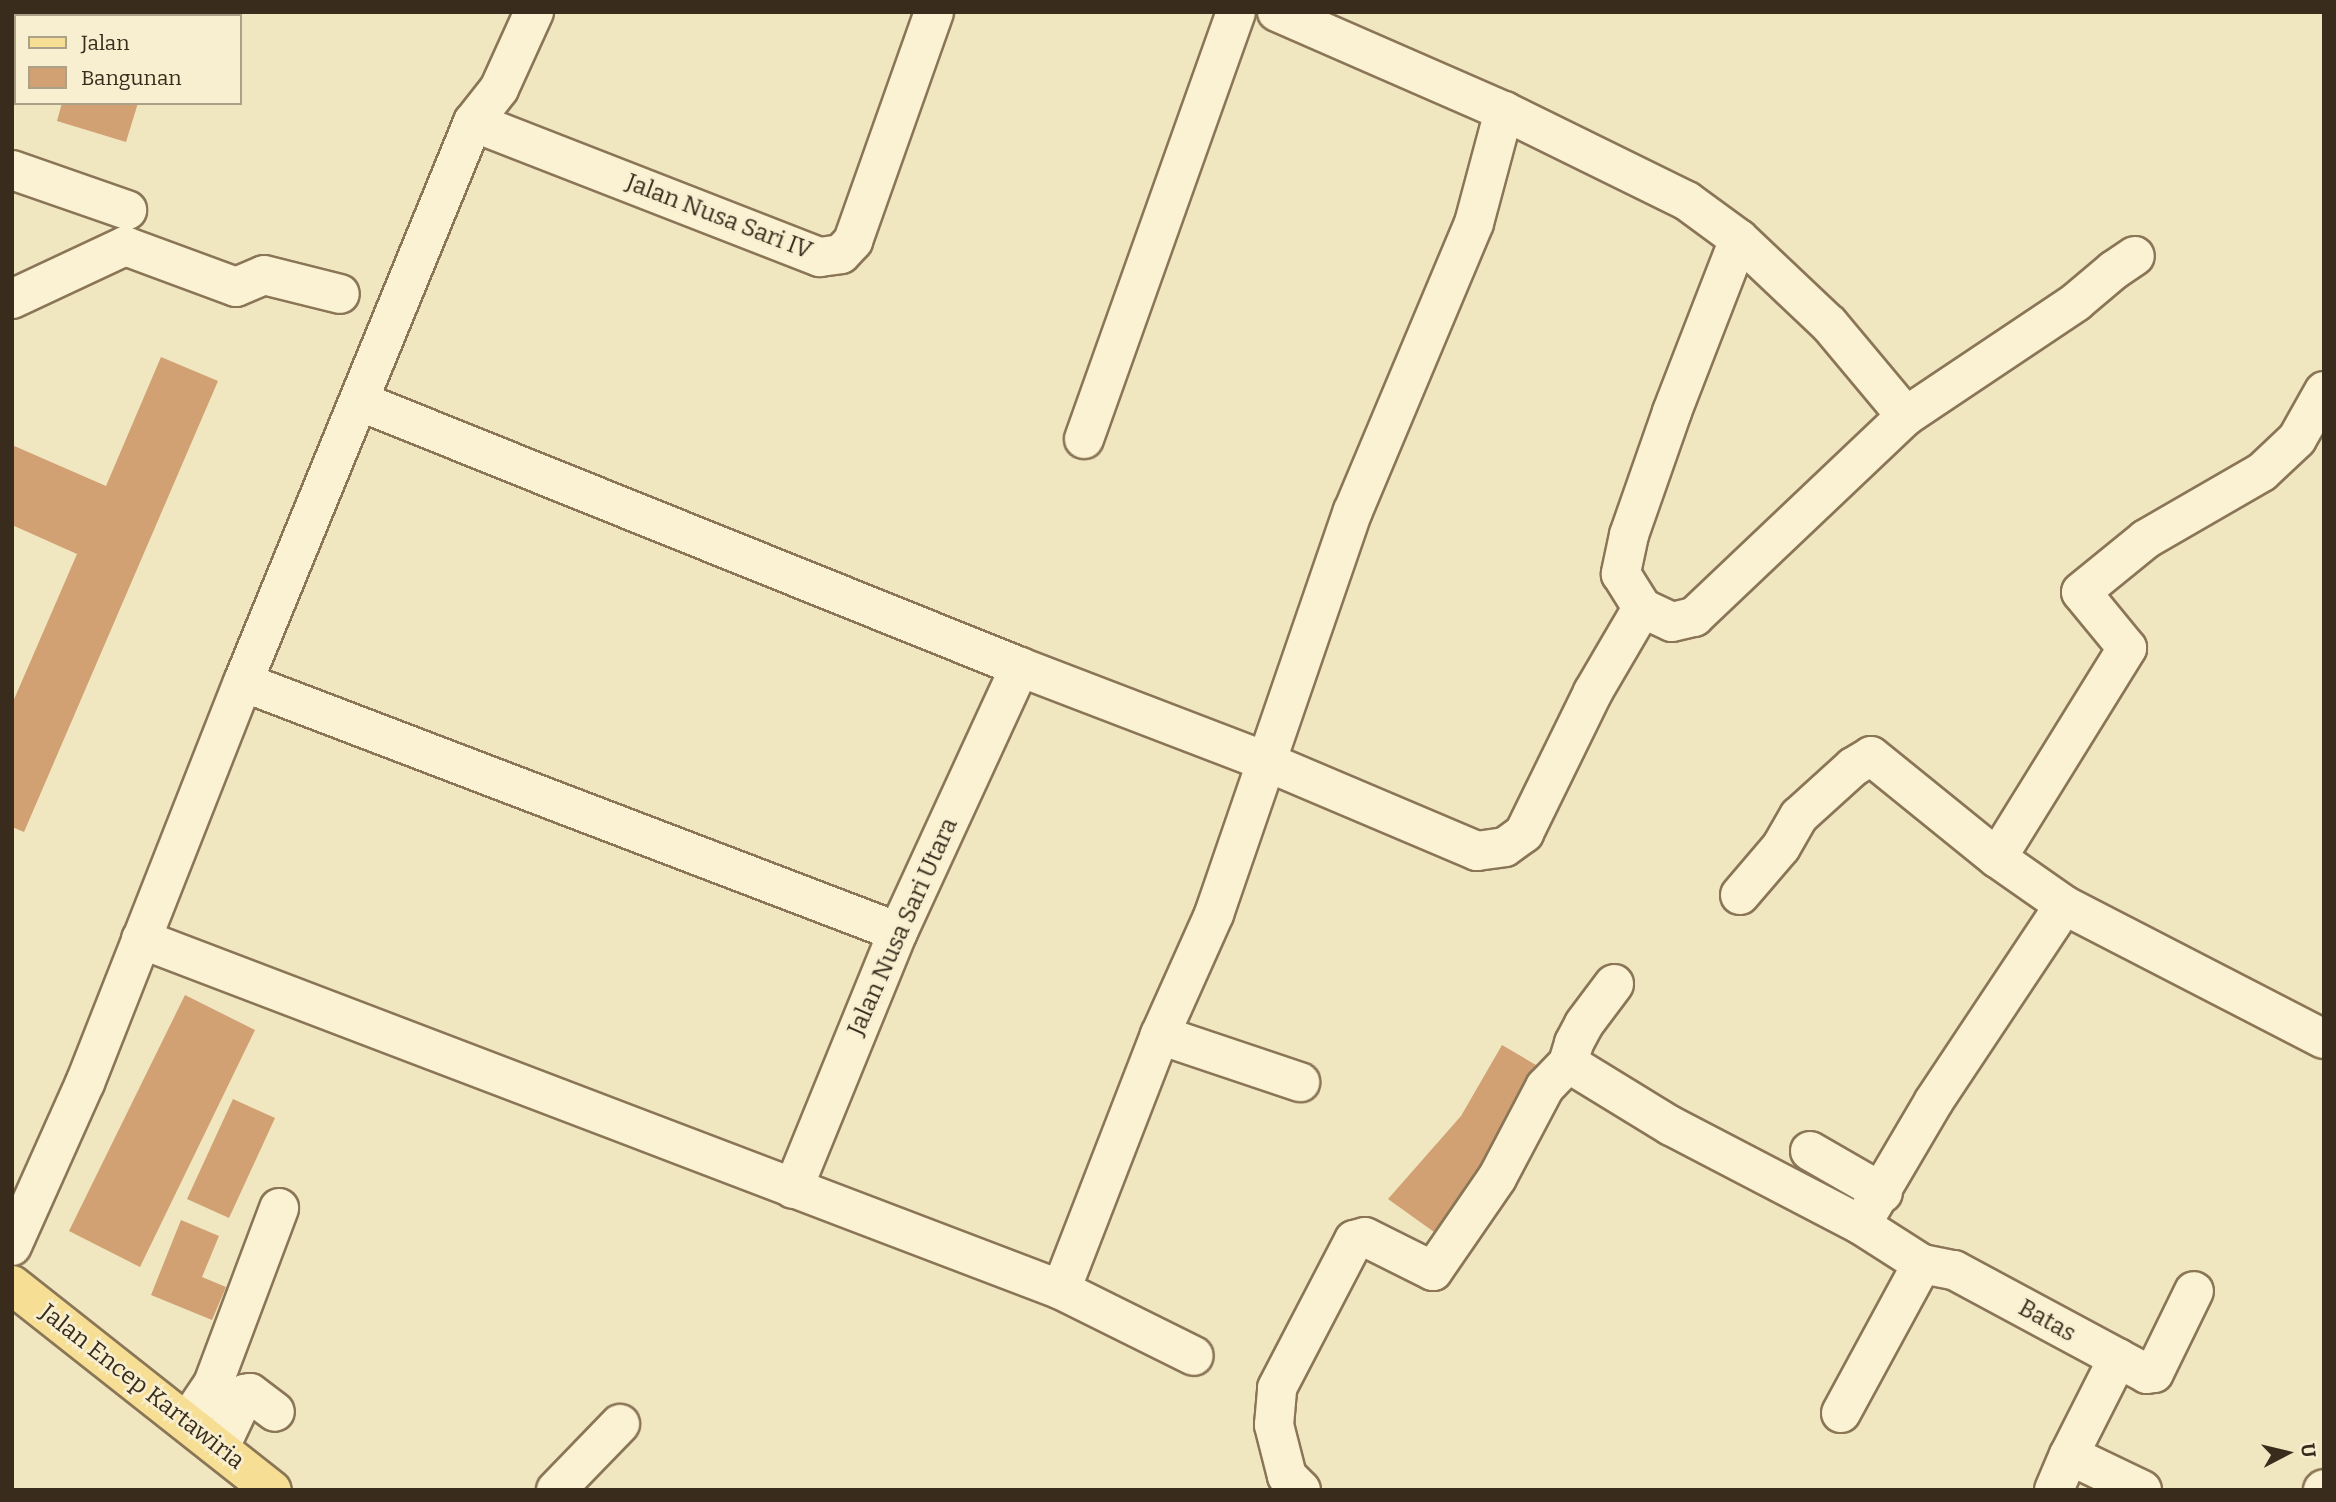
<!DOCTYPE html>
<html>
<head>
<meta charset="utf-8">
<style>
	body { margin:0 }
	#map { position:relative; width:2336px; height:1502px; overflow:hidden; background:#f0e6c0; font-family:Bitter,serif }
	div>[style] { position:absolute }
	.building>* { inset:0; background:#d1a173 }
	.roads { filter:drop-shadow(2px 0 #8a7657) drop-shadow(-2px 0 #8a7657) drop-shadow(0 2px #8a7657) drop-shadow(0 -2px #8a7657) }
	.minor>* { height:38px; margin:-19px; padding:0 19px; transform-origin:19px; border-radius:19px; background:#fbf2d3 }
	.major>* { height:38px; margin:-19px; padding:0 19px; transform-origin:19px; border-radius:19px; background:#f6df95 }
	span { translate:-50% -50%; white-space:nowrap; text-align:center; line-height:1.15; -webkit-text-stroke:5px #f7efd0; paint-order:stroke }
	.street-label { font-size:24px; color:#392c1c }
	.frame { position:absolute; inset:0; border:14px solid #392c1c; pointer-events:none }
	.legend { position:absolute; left:14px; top:14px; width:228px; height:91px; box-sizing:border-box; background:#f7efd0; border:2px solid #aba188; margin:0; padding:9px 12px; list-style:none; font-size:21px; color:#392c1c }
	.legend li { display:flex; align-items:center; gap:14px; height:35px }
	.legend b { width:35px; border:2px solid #aba188 }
	.north { position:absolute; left:2252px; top:1418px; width:70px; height:70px; -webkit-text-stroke:5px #f7efd0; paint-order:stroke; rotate:83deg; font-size:19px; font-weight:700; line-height:28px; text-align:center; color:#392c1c }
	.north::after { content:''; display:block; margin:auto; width:24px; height:32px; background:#392c1c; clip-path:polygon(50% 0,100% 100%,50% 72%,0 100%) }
</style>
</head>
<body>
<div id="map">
	<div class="building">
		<div style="clip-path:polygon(12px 61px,16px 62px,16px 91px,12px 100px)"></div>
		<div style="clip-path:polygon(62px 103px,138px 103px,126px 142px,57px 121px)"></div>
		<div style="clip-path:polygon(161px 357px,218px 381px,24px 832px,12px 827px,12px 704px,77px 554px,12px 525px,12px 445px,106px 486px)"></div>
		<div style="clip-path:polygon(185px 995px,255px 1030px,140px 1267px,69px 1231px)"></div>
		<div style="clip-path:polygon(1502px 1045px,1548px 1072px,1448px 1242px,1388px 1199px,1461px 1116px)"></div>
		<div style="clip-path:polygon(233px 1099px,275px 1118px,229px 1218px,187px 1199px)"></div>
		<div style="clip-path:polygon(181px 1220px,219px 1236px,202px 1277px,226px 1287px,212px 1320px,151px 1295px)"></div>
	</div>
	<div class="roads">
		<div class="minor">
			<div style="left:136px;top:12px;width:10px;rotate:24deg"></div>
			<div style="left:1277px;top:12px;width:248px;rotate:23.6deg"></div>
			<div style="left:1504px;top:111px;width:204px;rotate:26.2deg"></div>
			<div style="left:1687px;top:201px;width:64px;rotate:36.2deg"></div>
			<div style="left:1739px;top:239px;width:124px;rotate:43.4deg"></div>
			<div style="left:1829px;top:324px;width:120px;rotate:50.1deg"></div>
			<div style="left:473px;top:122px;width:372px;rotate:21.3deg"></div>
			<div style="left:820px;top:257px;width:21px;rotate:-8deg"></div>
			<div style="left:841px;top:254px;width:18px;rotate:-47deg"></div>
			<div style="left:853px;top:241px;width:243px;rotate:-70.5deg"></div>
			<div style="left:12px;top:170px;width:122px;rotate:19.2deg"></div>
			<div style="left:1739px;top:239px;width:186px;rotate:111.2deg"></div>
			<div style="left:1672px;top:412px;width:130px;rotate:109.3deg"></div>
			<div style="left:1629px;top:535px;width:40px;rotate:102deg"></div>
			<div style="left:1621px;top:574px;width:40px;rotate:58deg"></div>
			<div style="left:1642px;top:608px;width:33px;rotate:25deg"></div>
			<div style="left:1672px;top:622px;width:23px;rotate:-13deg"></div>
			<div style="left:1694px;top:617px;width:292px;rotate:-43.5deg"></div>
			<div style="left:1906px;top:416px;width:205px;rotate:-33.8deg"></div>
			<div style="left:2076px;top:302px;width:50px;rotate:-40.1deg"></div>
			<div style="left:2114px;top:270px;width:25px;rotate:-34deg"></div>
			<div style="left:12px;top:299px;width:125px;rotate:-25.1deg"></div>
			<div style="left:125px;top:246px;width:118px;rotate:20.3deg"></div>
			<div style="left:236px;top:287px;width:30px;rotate:-23deg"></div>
			<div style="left:264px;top:275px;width:78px;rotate:14deg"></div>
			<div style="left:359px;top:401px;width:713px;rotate:21.92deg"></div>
			<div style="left:1020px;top:667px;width:265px;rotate:21deg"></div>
			<div style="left:1267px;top:762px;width:228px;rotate:23deg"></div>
			<div style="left:1477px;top:851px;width:28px;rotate:-8deg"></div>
			<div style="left:1505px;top:847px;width:24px;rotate:-36deg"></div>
			<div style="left:1524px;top:833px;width:157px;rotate:-63.9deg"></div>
			<div style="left:1593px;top:692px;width:97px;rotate:-59.7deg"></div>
			<div style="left:1084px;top:439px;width:453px;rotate:-70.4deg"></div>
			<div style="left:243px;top:682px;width:701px;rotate:20.89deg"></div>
			<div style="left:1997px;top:858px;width:247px;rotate:-58.2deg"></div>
			<div style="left:2127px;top:648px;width:72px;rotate:-129.4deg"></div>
			<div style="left:2081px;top:592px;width:84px;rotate:-39.2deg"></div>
			<div style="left:2146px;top:539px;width:134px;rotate:-30deg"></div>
			<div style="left:2262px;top:472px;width:48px;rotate:-43.3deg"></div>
			<div style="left:2297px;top:439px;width:55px;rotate:-60.6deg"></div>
			<div style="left:1740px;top:895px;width:63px;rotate:-49.5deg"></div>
			<div style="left:1781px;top:847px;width:36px;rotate:-60deg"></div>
			<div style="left:1799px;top:816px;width:73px;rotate:-42.2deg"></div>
			<div style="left:1853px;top:767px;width:21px;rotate:-31deg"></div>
			<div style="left:1871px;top:756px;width:162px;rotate:39deg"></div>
			<div style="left:1997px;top:858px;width:82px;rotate:35deg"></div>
			<div style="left:2064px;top:905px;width:292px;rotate:27.3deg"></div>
			<div style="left:141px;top:939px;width:985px;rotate:20.88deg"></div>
			<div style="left:1061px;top:1290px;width:148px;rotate:26.4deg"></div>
			<div style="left:1160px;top:1035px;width:148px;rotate:18.6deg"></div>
			<div style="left:1568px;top:1063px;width:121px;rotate:31.5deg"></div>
			<div style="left:1671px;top:1126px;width:214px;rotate:27.5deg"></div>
			<div style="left:1861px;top:1225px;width:72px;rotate:32.6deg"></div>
			<div style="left:1922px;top:1264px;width:33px;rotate:11deg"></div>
			<div style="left:1954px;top:1270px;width:219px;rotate:28.3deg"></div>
			<div style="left:2147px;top:1374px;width:7px;rotate:-8deg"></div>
			<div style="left:2154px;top:1373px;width:91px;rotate:-64deg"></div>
			<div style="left:1810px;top:1151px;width:84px;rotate:29.9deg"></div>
			<div style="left:793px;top:1189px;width:278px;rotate:-67.8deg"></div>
			<div style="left:898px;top:932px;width:292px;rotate:-65.3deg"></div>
			<div style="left:1861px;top:1225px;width:144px;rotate:-59.5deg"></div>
			<div style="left:1934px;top:1101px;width:235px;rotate:-56.4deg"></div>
			<div style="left:12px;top:1246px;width:179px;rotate:-65.9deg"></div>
			<div style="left:85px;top:1083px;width:431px;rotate:-68.5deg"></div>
			<div style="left:243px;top:682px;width:605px;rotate:-67.67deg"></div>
			<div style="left:473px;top:122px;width:42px;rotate:-51.8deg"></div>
			<div style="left:499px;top:89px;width:85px;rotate:-65.6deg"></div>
			<div style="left:1061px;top:1290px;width:274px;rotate:-68.8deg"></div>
			<div style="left:1160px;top:1035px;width:133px;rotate:-65.9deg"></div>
			<div style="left:1214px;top:914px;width:426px;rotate:-71deg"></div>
			<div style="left:1353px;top:511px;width:312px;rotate:-67.2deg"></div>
			<div style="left:1474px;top:223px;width:116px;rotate:-75deg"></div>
			<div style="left:2118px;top:1358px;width:109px;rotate:116.8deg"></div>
			<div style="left:2069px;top:1455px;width:81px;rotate:25.6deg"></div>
			<div style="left:1841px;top:1413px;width:170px;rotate:-61.5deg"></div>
			<div style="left:188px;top:1421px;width:45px;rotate:-56deg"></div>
			<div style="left:213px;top:1384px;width:188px;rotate:-69.4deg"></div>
			<div style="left:220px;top:1447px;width:59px;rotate:-64.7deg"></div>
			<div style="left:245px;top:1394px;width:5px;rotate:-11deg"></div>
			<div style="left:250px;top:1393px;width:31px;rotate:37deg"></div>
			<div style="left:556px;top:1490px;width:92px;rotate:-45.9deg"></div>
			<div style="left:1301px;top:1490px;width:20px;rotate:-135deg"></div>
			<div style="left:1287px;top:1476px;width:53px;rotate:-104.3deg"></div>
			<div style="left:1274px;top:1425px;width:37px;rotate:-85deg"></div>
			<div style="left:1277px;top:1388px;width:167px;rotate:-62.5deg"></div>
			<div style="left:1354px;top:1240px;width:11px;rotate:-15deg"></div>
			<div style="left:1365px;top:1237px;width:76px;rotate:26.6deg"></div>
			<div style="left:1433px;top:1271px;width:113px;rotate:-55.5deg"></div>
			<div style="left:1497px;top:1178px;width:103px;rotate:-62.2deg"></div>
			<div style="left:1545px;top:1087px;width:33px;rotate:-46deg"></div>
			<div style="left:1568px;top:1063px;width:21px;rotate:-73deg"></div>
			<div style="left:1574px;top:1043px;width:21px;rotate:-62deg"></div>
			<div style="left:1584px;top:1024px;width:50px;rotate:-53.1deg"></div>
			<div style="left:2054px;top:1490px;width:38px;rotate:-67deg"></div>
			<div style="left:2323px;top:1490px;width:1px;rotate:-45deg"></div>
		</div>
		<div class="major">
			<div style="left:12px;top:1285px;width:331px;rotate:38.3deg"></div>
		</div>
	</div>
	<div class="street-label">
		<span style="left:719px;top:217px;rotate:21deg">Jalan Nusa Sari IV</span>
		<span style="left:903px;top:927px;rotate:-66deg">Jalan Nusa Sari Utara</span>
		<span style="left:2047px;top:1321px;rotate:29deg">Batas</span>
		<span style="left:142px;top:1387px;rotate:38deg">Jalan Encep Kartawiria</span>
	</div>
	<div class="frame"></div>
	<ul class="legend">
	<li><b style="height:9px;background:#f6df95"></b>Jalan</li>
	<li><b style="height:19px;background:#d1a173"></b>Bangunan</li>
	</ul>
	<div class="north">U</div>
</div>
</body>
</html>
